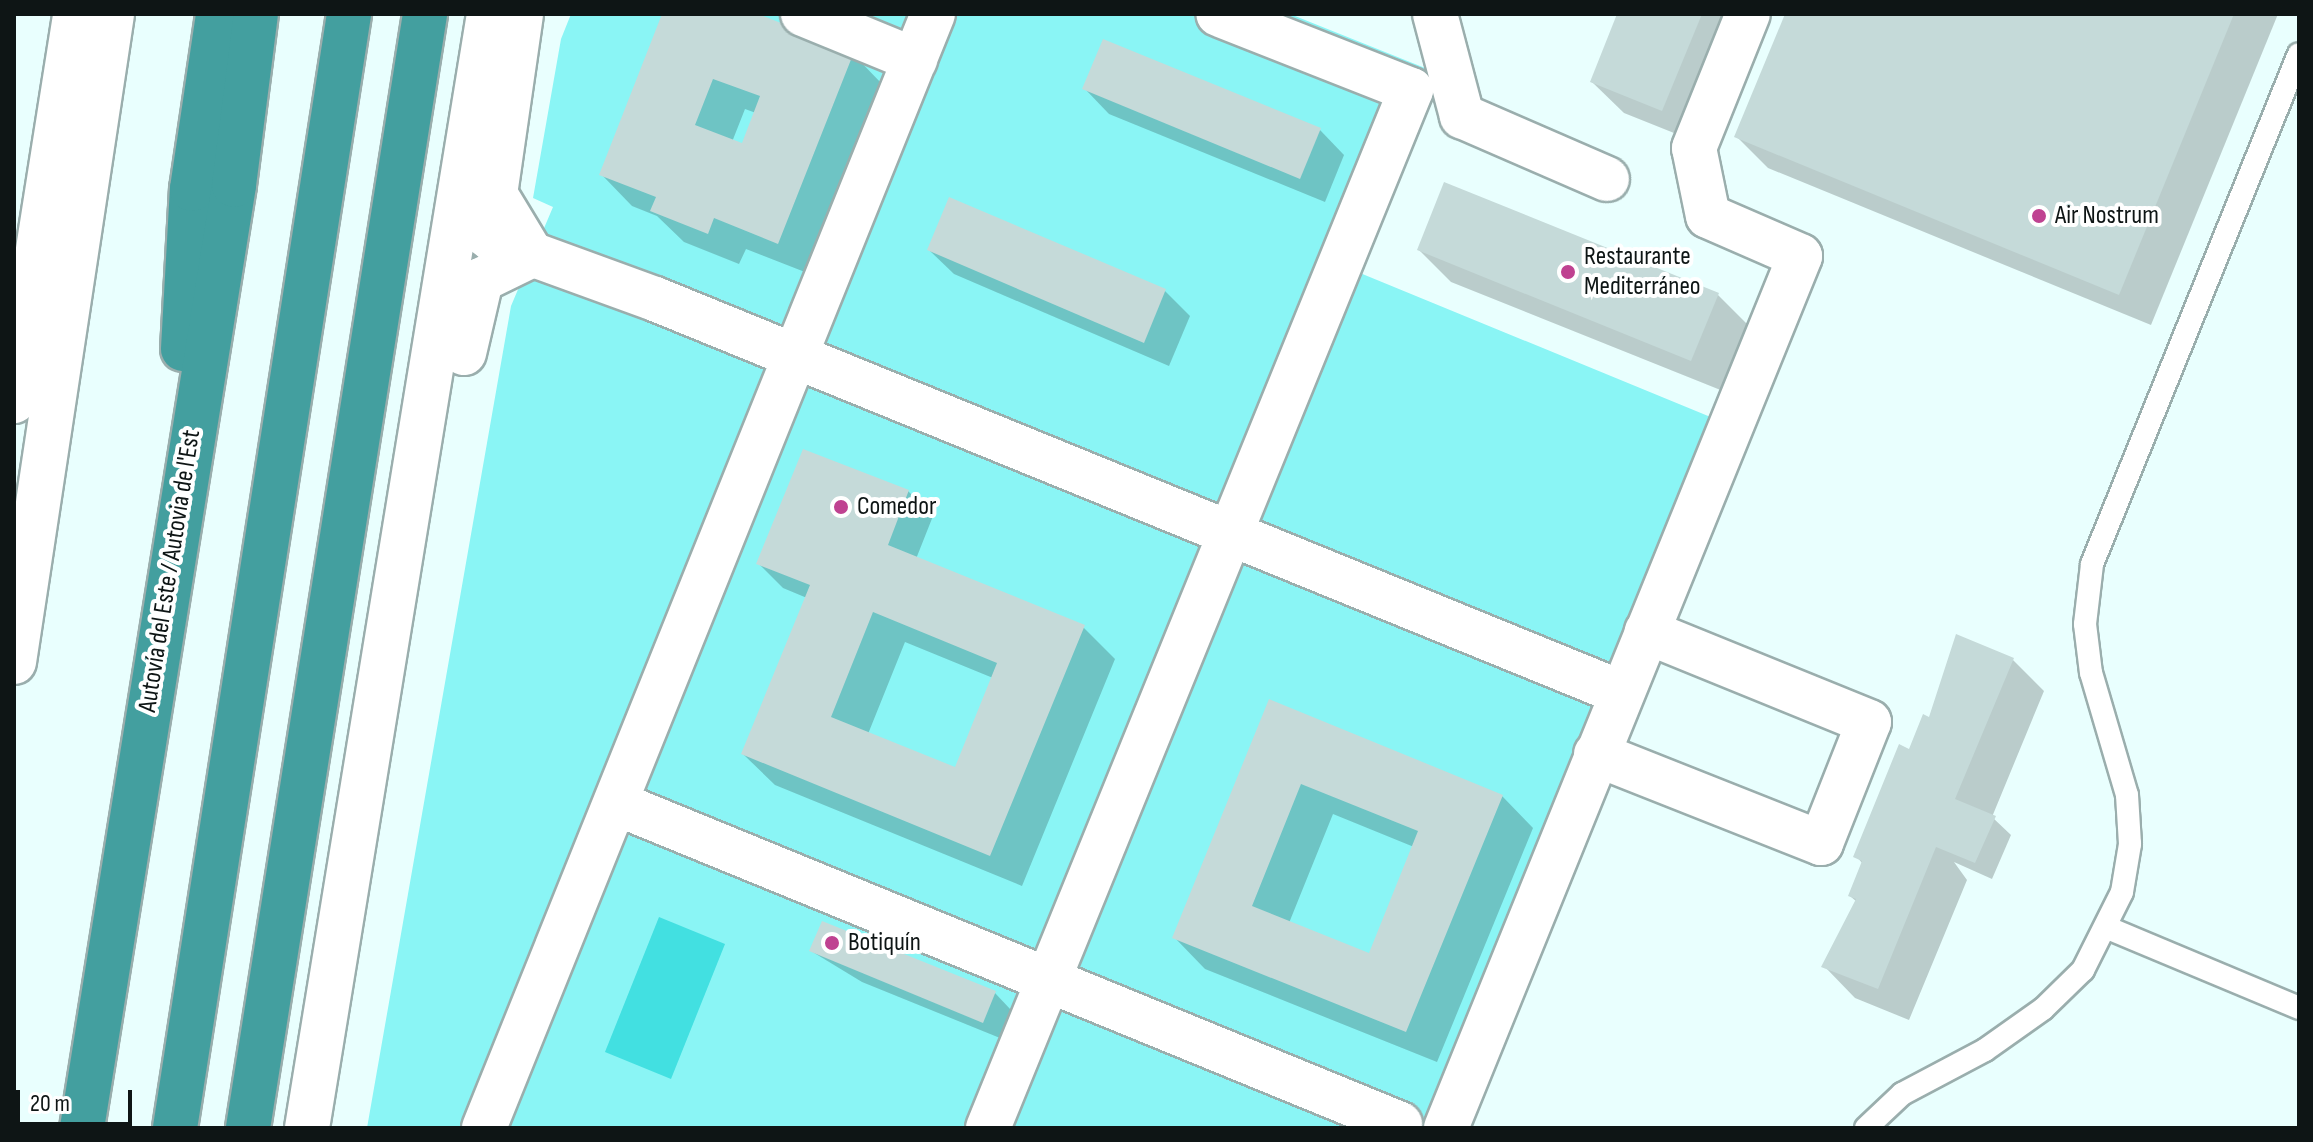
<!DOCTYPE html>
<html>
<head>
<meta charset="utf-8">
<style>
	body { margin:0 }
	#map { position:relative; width:2313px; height:1142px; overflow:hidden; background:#e9fffe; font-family:"Sofia Sans Condensed",sans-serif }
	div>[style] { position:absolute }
	.green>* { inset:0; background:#8af5f5 }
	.water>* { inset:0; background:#42e0e1 }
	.shadow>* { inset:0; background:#0003 }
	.building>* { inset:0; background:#c5dad9 }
	.roads { filter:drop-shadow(2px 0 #9aaead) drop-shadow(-2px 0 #9aaead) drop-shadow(0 2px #9aaead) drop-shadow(0 -2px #9aaead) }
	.lane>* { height:22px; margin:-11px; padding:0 11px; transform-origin:11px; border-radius:11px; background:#fff }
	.street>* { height:44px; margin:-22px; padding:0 22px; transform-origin:22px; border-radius:22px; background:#fff }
	.secondary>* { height:44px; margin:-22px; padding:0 22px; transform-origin:22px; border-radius:22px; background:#fff }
	.highway>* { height:44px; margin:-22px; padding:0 22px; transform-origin:22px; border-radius:22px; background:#439f9f }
	.dots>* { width:22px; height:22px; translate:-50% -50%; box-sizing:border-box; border:4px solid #fff; border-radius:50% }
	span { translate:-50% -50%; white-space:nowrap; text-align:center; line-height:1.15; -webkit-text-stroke:8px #fff; paint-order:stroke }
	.poi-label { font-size:26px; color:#0e1515 }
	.left { translate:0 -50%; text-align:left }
	.street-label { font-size:26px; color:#0e1515 }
	.frame { position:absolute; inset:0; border:16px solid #0e1515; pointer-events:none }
	.scale { position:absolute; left:16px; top:1090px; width:116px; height:36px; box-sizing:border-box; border:4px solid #0e1515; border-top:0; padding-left:10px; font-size:24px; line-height:28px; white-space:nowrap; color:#0e1515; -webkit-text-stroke:6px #fff; paint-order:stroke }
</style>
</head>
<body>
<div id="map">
	<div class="green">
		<div style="clip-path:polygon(571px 14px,1290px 14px,1440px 74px,1360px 273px,1713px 418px,1425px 1128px,367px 1128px,511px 306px,553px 207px,533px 198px,561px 39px)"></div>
	</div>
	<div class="water">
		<div style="clip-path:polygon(659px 917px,725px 944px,671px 1079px,605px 1052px)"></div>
	</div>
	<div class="shadow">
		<div style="clip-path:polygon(evenodd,665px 14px,752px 14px,853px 54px,884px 86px,810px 274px,746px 249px,739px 264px,684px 242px,657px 216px,632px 206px,601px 174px,665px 14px,745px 109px,756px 113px,743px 146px,732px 142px,745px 109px)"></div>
		<div style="clip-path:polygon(1620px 14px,1746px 14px,1694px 141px,1624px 113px,1592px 82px)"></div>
		<div style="clip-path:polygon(1787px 14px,2278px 14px,2151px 325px,1768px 168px,1737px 137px)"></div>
		<div style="clip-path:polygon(1085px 89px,1320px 130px,1344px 155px,1325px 202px,1109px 114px)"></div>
		<div style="clip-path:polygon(950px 200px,1165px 291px,1190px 316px,1169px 366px,954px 274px,929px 250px)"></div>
		<div style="clip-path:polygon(1419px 250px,1718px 295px,1749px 326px,1723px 391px,1451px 282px)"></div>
		<div style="clip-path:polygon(evenodd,908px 491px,933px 516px,916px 559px,1083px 627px,1115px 659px,1022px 886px,775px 785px,743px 754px,807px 598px,783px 588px,758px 563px,908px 491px,905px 642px,993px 678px,956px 770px,868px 734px,905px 642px)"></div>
		<div style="clip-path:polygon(2013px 660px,2044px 691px,1992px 817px,2011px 835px,1992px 879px,1954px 862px,1967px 880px,1909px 1020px,1855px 998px,1824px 966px,1857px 902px,1850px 896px,1863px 864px,1856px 856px,1910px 751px,1930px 719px)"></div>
		<div style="clip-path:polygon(evenodd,1270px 702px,1502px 796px,1533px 828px,1437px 1062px,1205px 969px,1174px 937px,1270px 702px,1333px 814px,1414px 847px,1370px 956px,1289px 923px,1333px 814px)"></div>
		<div style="clip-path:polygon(811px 951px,995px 993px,1011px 1010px,1000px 1038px,862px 982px)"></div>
	</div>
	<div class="building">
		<div style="clip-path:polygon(evenodd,662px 14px,758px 14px,854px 52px,778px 244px,714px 218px,708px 234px,650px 211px,656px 197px,599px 175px,662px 14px,713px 79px,760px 96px,742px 143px,695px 125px,713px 79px)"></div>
		<div style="clip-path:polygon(1617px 14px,1702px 14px,1662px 111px,1590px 82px)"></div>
		<div style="clip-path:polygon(1785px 14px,2234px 14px,2119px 295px,1734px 137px)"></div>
		<div style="clip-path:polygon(1103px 39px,1321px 128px,1300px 179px,1082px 89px)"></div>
		<div style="clip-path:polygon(1444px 182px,1719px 293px,1691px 361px,1417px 250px)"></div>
		<div style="clip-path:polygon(949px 197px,1166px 289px,1144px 343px,927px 250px)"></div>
		<div style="clip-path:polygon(evenodd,803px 449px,909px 490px,888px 545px,1085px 625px,990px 856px,741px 754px,810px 585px,756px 564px,803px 449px,873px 612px,997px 663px,955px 767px,831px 717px,873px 612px)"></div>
		<div style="clip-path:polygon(1956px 634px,2014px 658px,1955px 799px,1996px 816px,1975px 863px,1936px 847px,1878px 989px,1821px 967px,1856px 899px,1848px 896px,1862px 861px,1853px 857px,1899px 744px,1909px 749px,1923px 714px,1929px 717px)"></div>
		<div style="clip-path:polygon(evenodd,1269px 699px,1503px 795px,1406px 1032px,1172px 938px,1269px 699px,1301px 784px,1418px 831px,1369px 953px,1252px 906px,1301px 784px)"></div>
		<div style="clip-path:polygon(822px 921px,996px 991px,983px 1023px,809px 951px)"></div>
	</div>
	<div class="roads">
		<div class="lane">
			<div style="left:2108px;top:928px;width:207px;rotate:22.7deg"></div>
			<div style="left:1866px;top:1128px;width:50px;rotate:-43.4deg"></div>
			<div style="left:1902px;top:1094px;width:94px;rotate:-27.9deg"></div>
			<div style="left:1985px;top:1050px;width:71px;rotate:-35.3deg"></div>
			<div style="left:2043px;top:1009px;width:56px;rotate:-44.3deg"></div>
			<div style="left:2083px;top:970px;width:87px;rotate:-63.4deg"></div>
			<div style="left:2122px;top:892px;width:49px;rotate:-80.5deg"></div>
			<div style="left:2130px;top:844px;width:49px;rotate:-93.5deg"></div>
			<div style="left:2127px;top:795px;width:127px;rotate:-106.4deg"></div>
			<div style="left:2091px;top:673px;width:49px;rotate:-97deg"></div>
			<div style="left:2085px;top:624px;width:60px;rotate:-83.3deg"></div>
			<div style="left:2092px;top:564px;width:550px;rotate:-67.91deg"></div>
		</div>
		<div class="street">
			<div style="left:521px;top:14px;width:182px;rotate:98.2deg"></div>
			<div style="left:495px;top:194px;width:71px;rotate:58.8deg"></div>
			<div style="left:803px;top:14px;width:121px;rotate:22.3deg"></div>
			<div style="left:1435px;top:14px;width:106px;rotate:75.2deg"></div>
			<div style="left:1462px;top:116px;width:158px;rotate:23.5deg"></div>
			<div style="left:457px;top:213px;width:45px;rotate:36.9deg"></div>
			<div style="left:493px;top:240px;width:172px;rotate:20deg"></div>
			<div style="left:655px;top:299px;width:1044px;rotate:22.17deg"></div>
			<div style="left:464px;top:353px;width:75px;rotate:-76.9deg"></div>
			<div style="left:481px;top:280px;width:57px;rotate:-26.1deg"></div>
			<div style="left:14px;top:401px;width:392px;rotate:-81deg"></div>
			<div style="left:1596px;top:754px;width:242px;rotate:21.6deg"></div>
			<div style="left:1821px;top:843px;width:130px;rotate:-68.4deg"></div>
			<div style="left:1869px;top:722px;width:240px;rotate:-157.9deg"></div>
			<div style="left:618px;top:804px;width:845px;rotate:22.25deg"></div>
			<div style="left:307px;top:1128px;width:1129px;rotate:-80.72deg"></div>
			<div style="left:484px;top:1128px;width:1201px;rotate:-68.05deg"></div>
			<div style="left:988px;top:1128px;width:1121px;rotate:-67.83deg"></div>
			<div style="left:1411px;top:90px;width:207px;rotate:-158.5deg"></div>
			<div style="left:1446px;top:1128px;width:941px;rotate:-67.9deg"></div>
			<div style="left:1800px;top:256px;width:100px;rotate:-156.5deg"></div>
			<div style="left:1708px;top:216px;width:69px;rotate:-101.6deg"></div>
			<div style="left:1694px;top:148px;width:144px;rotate:-68.1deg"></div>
		</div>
		<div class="secondary">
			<div style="left:14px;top:662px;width:655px;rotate:-81.4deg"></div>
		</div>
		<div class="highway">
			<div style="left:183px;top:349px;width:160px;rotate:-86.8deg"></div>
			<div style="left:192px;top:189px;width:177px;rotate:-81.5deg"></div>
			<div style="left:82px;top:1128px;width:955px;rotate:-80.84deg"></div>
			<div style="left:234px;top:185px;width:172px;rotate:-82.7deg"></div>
			<div style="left:175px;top:1128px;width:1128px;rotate:-81.12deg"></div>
			<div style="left:248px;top:1128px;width:1128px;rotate:-80.97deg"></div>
		</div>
	</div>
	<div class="dots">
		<div style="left:2039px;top:216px;background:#bf4291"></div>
		<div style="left:1568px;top:272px;background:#bf4291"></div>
		<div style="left:841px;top:507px;background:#bf4291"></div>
		<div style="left:832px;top:943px;background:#bf4291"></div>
	</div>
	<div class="poi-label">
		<span class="left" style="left:2055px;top:216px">Air Nostrum</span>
		<span class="left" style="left:1584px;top:272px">Restaurante<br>Mediterráneo</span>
		<span class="left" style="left:857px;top:507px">Comedor</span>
		<span class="left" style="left:848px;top:943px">Botiquín</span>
	</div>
	<div class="street-label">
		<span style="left:170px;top:571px;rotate:-81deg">Autovía del Este / Autovia de l'Est</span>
	</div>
	<div class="frame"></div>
	<div class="scale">20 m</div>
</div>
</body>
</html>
